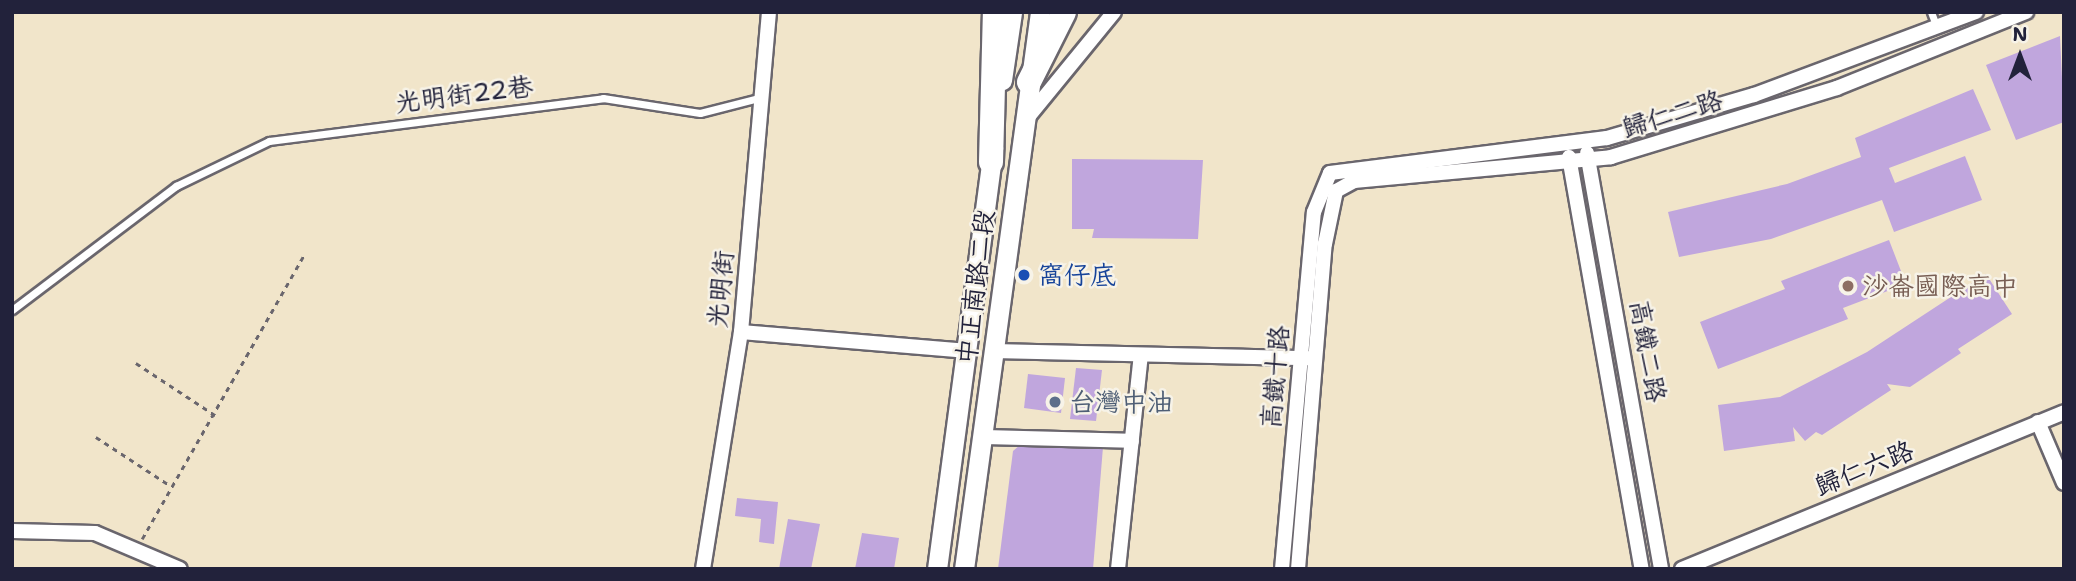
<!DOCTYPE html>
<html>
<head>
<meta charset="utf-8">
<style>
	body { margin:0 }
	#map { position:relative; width:2076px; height:581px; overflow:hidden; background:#f1e5ca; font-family:"Shantell Sans","LXGW WenKai TC",sans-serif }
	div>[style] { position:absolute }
	.building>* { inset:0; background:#c0a6dd }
	.path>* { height:2.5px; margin-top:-1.25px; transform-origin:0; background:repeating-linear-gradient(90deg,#6a666d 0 5px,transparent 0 10px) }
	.roads { filter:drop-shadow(2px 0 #6a666d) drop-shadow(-2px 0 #6a666d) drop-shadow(0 2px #6a666d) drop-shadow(0 -2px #6a666d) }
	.service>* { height:7px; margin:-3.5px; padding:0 3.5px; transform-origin:3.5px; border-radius:3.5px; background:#fff }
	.minor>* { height:14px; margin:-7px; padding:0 7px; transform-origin:7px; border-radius:7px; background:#fff }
	.tertiary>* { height:19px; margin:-9.5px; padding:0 9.5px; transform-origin:9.5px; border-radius:9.5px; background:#fff }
	.trunk>* { height:24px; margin:-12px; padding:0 12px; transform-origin:12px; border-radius:12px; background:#fff }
	.dots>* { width:19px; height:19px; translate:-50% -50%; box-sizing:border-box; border:4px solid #f7f3e8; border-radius:50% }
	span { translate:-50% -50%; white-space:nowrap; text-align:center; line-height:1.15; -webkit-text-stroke:5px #f7f3e8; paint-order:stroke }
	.street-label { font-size:26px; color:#22223b }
	.transit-label { font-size:26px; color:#164399 }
	.left { translate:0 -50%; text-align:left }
	.education-label { font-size:26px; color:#785e54 }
	.service-label { font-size:26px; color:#4e5e75 }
	.frame { position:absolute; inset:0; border:14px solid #22223b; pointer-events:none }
	.north { position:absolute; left:1985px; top:21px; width:70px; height:70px; -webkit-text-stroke:5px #f7f3e8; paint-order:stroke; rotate:0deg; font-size:19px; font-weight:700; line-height:28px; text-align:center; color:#22223b }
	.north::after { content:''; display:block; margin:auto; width:24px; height:32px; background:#22223b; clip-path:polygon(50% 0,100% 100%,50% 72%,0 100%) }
</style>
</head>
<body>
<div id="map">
	<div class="building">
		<div style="clip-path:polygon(2060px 36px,2064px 122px,2016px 140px,1986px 65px)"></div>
		<div style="clip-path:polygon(1973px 89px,1991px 130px,1889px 168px,1895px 183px,1965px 156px,1982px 200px,1894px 232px,1882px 200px,1771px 239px,1679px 257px,1668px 212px,1787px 184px,1861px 157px,1855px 138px)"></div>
		<div style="clip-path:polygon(1072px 159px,1203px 160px,1198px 239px,1092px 238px,1094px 229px,1072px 229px)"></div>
		<div style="clip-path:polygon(1889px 240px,1906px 284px,1843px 308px,1848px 319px,1718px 369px,1700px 322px,1785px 289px,1781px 281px)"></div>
		<div style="clip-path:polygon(1986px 274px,2012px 314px,1958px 349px,1961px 353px,1910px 387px,1887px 384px,1891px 390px,1822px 435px,1816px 432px,1805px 441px,1793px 427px,1795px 441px,1724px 451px,1718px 405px,1780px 397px,1867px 352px)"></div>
		<div style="clip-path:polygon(1076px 368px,1102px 370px,1096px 421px,1070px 419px)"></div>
		<div style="clip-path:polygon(1028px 374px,1065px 378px,1061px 413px,1024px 408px)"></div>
		<div style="clip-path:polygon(1020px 445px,1103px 447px,1093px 569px,998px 569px,1013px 451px)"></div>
		<div style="clip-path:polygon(737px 498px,778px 502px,774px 544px,759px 542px,761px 519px,735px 516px)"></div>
		<div style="clip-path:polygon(788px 519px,820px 524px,811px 569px,779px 569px)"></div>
		<div style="clip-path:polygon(862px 533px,899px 538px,894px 569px,855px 569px)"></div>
	</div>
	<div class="path">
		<div style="left:136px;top:363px;width:95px;rotate:33.4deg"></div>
		<div style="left:96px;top:437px;width:90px;rotate:33.2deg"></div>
		<div style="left:142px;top:539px;width:329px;rotate:-60.3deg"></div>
	</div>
	<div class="roads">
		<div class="service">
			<div style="left:1931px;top:12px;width:17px;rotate:69deg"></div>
			<div style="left:12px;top:310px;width:206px;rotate:-37.1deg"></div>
			<div style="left:176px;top:186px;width:103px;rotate:-25.8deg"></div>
			<div style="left:269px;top:141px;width:337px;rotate:-7.3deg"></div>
			<div style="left:603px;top:98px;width:98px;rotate:8.8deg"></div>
			<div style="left:700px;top:113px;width:65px;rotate:-14.3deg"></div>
		</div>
		<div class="minor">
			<div style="left:1024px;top:122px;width:142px;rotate:-50.7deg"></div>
			<div style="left:1587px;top:153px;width:423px;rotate:79.9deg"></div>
			<div style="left:1569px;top:157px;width:418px;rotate:80deg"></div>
			<div style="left:741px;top:332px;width:225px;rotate:4.8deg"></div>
			<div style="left:993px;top:351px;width:317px;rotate:1.3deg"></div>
			<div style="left:2038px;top:422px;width:66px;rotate:66.9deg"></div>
			<div style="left:982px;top:437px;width:150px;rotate:1.5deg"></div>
			<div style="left:12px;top:531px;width:83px;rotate:1.4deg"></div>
			<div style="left:95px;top:533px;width:92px;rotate:23deg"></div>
			<div style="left:703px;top:569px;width:240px;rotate:-80.9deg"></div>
			<div style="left:741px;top:332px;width:321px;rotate:-85deg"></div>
			<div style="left:1118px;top:569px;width:215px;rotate:-83.9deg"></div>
			<div style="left:1282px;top:569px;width:358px;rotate:-84.9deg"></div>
			<div style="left:1314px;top:212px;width:42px;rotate:-67.7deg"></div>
			<div style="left:1330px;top:173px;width:279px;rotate:-7.2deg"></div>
			<div style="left:1607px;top:138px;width:153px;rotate:-16.3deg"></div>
			<div style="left:1754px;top:95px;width:237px;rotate:-20.5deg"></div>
			<div style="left:1298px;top:569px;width:326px;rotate:-85.3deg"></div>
			<div style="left:1325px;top:244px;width:54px;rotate:-78.3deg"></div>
			<div style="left:1336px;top:191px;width:21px;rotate:-29deg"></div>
			<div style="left:1354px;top:181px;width:258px;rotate:-5.3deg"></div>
			<div style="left:1611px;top:157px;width:236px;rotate:-17deg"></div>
			<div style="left:1837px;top:88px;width:204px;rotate:-21.9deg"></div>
			<div style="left:1682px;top:569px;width:413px;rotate:-22.3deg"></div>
		</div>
		<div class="tertiary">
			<div style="left:1002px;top:80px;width:69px;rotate:-81.6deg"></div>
			<div style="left:937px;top:569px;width:425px;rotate:-82.4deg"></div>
			<div style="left:964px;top:569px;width:562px;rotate:-82.23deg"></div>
		</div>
		<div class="trunk">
			<div style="left:1029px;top:82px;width:78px;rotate:-63.4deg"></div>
			<div style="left:991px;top:162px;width:150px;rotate:-88.5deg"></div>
		</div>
	</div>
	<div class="dots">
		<div style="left:1024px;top:275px;background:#1a4fb4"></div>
		<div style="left:1848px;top:286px;background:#8d6e63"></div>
		<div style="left:1055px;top:402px;background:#5c6f8a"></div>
	</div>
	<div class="street-label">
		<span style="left:464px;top:94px;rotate:-7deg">光明街22巷</span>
		<span style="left:1672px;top:114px;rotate:-17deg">歸仁二路</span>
		<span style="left:975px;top:287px;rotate:-83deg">中正南路二段</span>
		<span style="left:720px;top:289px;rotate:-84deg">光明街</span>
		<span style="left:1648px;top:351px;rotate:80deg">高鐵二路</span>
		<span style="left:1275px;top:377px;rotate:-85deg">高鐵十路</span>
		<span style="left:1864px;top:468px;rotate:-22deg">歸仁六路</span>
	</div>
	<div class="transit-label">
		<span class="left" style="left:1038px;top:275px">窩仔底</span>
	</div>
	<div class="education-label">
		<span class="left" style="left:1862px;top:286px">沙崙國際高中</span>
	</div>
	<div class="service-label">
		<span class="left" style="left:1069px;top:402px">台灣中油</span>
	</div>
	<div class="frame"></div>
	<div class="north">N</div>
</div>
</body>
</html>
